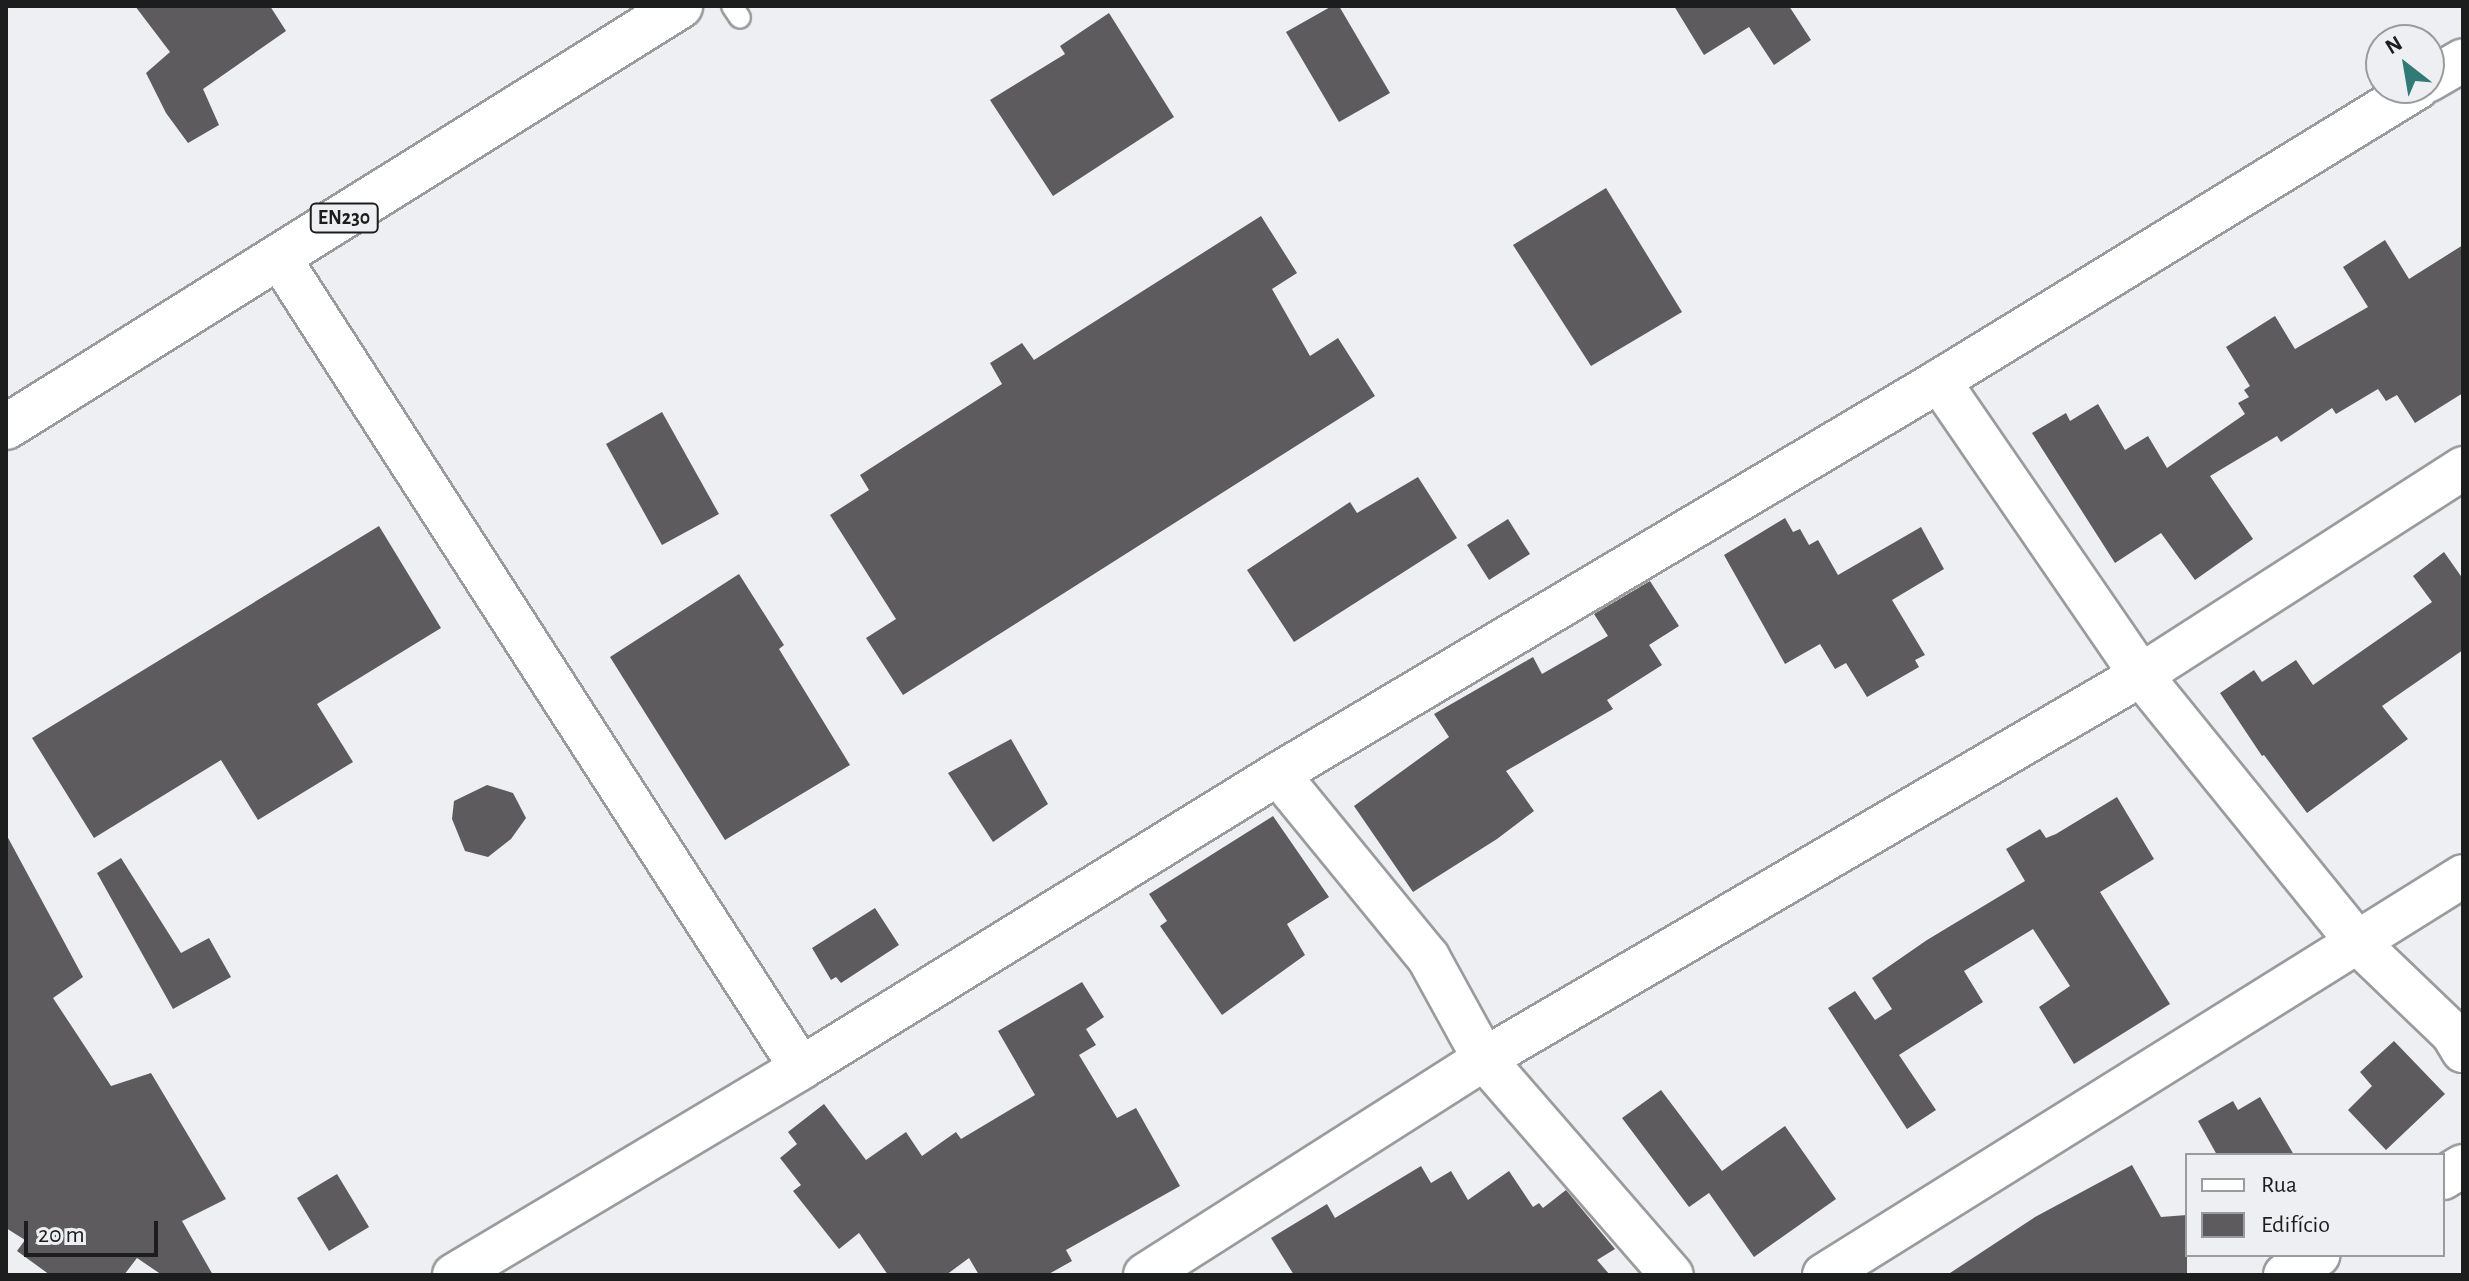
<!DOCTYPE html>
<html>
<head>
<meta charset="utf-8">
<style>
	body { margin:0 }
	#map { position:relative; width:2469px; height:1281px; overflow:hidden; background:#eeeff2; font-family:"Alegreya Sans",sans-serif }
	div>[style] { position:absolute }
	.building>* { inset:0; background:#5d5b5d }
	.roads { filter:drop-shadow(2px 0 #9a9b9d) drop-shadow(-2px 0 #9a9b9d) drop-shadow(0 2px #9a9b9d) drop-shadow(0 -2px #9a9b9d) }
	.lane>* { height:20px; margin:-10px; padding:0 10px; transform-origin:10px; border-radius:10px; background:#fff }
	.street>* { height:42px; margin:-21px; padding:0 21px; transform-origin:21px; border-radius:21px; background:#fff }
	.primary>* { height:44px; margin:-22px; padding:0 22px; transform-origin:22px; border-radius:22px; background:#fff }
	span { translate:-50% -50%; white-space:nowrap; text-align:center; line-height:1.15; -webkit-text-stroke:8px #eeeff2; paint-order:stroke }
	.shield-label span { padding:2px 6px; background:#eeeff2; border:2px solid; border-radius:6px; -webkit-text-stroke-width:0 }
	.shield-label { font-size:20px; color:#1c1d1d; font-weight:700 }
	.frame { position:absolute; inset:0; border:8px solid #1c1d1d; pointer-events:none }
	.legend { position:absolute; left:2185px; top:1153px; width:260px; height:104px; box-sizing:border-box; background:#eeeff2; border:2px solid #9a9b9d; margin:0; padding:10px 14px; list-style:none; font-size:24px; color:#1c1d1d }
	.legend li { display:flex; align-items:center; gap:16px; height:40px }
	.legend b { width:40px; border:2px solid #9a9b9d }
	.north { position:absolute; left:2365px; top:24px; width:80px; height:80px; box-sizing:border-box; background:#eeeff2; border:2px solid #9a9b9d; border-radius:50%; rotate:329deg; font-size:22px; font-weight:700; line-height:32px; text-align:center; color:#1c1d1d }
	.north::after { content:''; display:block; margin:auto; width:28px; height:36px; background:#327a75; clip-path:polygon(50% 0,100% 100%,50% 72%,0 100%) }
	.scale { position:absolute; left:24px; top:1221px; width:134px; height:36px; box-sizing:border-box; border:4px solid #1c1d1d; border-top:0; padding-left:10px; font-size:24px; line-height:28px; white-space:nowrap; color:#1c1d1d; -webkit-text-stroke:6px #eeeff2; paint-order:stroke }
</style>
</head>
<body>
<div id="map">
	<div class="building">
		<div style="clip-path:polygon(135px 6px,270px 6px,286px 31px,203px 89px,219px 125px,188px 143px,166px 113px,146px 73px,170px 52px)"></div>
		<div style="clip-path:polygon(1332px 6px,1339px 6px,1390px 93px,1339px 122px,1286px 32px)"></div>
		<div style="clip-path:polygon(1674px 6px,1789px 6px,1811px 40px,1774px 65px,1749px 27px,1704px 55px)"></div>
		<div style="clip-path:polygon(1109px 13px,1174px 117px,1053px 196px,990px 100px,1065px 54px,1060px 46px)"></div>
		<div style="clip-path:polygon(1606px 188px,1682px 312px,1591px 366px,1513px 245px)"></div>
		<div style="clip-path:polygon(1261px 216px,1297px 273px,1272px 289px,1310px 356px,1338px 338px,1375px 396px,903px 695px,866px 638px,896px 619px,830px 515px,869px 490px,860px 475px,1002px 384px,990px 363px,1022px 343px,1034px 360px)"></div>
		<div style="clip-path:polygon(2385px 240px,2409px 279px,2463px 245px,2463px 393px,2415px 423px,2397px 395px,2386px 401px,2378px 389px,2336px 414px,2332px 408px,2281px 442px,2277px 436px,2210px 476px,2253px 539px,2195px 580px,2161px 533px,2115px 563px,2032px 433px,2066px 413px,2070px 421px,2098px 404px,2125px 450px,2148px 436px,2167px 468px,2245px 414px,2238px 403px,2249px 397px,2244px 390px,2250px 386px,2226px 347px,2275px 316px,2295px 349px,2368px 307px,2343px 267px)"></div>
		<div style="clip-path:polygon(662px 412px,719px 514px,662px 545px,606px 444px)"></div>
		<div style="clip-path:polygon(1418px 477px,1457px 538px,1294px 642px,1247px 570px,1350px 502px,1357px 513px)"></div>
		<div style="clip-path:polygon(1785px 518px,1793px 532px,1800px 529px,1809px 545px,1818px 540px,1838px 575px,1921px 527px,1944px 569px,1892px 600px,1925px 655px,1915px 660px,1919px 667px,1867px 697px,1846px 663px,1835px 669px,1820px 644px,1785px 664px,1724px 555px)"></div>
		<div style="clip-path:polygon(1508px 519px,1530px 554px,1489px 580px,1467px 545px)"></div>
		<div style="clip-path:polygon(379px 526px,441px 628px,317px 704px,353px 762px,258px 820px,221px 760px,94px 838px,32px 738px)"></div>
		<div style="clip-path:polygon(2444px 552px,2463px 579px,2463px 650px,2382px 706px,2408px 739px,2307px 813px,2264px 755px,2262px 756px,2220px 693px,2254px 670px,2262px 682px,2296px 660px,2313px 685px,2432px 602px,2413px 576px)"></div>
		<div style="clip-path:polygon(739px 574px,784px 645px,779px 649px,850px 765px,725px 840px,610px 657px)"></div>
		<div style="clip-path:polygon(1650px 581px,1679px 626px,1649px 645px,1662px 665px,1607px 700px,1613px 709px,1506px 771px,1534px 811px,1497px 839px,1413px 892px,1354px 806px,1449px 737px,1434px 714px,1533px 657px,1542px 674px,1608px 636px,1594px 614px)"></div>
		<div style="clip-path:polygon(1011px 739px,1048px 804px,993px 842px,948px 773px)"></div>
		<div style="clip-path:polygon(487px 785px,513px 793px,526px 818px,511px 839px,488px 857px,465px 851px,452px 819px,454px 801px)"></div>
		<div style="clip-path:polygon(2117px 797px,2154px 859px,2100px 892px,2170px 1004px,2074px 1064px,2039px 1007px,2070px 986px,2033px 929px,1964px 971px,1983px 1002px,1899px 1055px,1936px 1110px,1907px 1129px,1828px 1008px,1855px 991px,1875px 1020px,1892px 1009px,1872px 978px,1927px 940px,2025px 881px,2006px 849px,2040px 829px,2046px 838px,2056px 834px)"></div>
		<div style="clip-path:polygon(1273px 816px,1329px 897px,1287px 924px,1305px 955px,1222px 1015px,1160px 926px,1167px 921px,1149px 894px)"></div>
		<div style="clip-path:polygon(6px 834px,83px 977px,53px 998px,111px 1086px,151px 1073px,226px 1199px,182px 1221px,213px 1275px,162px 1275px,137px 1258px,124px 1275px,50px 1275px,17px 1251px,25px 1240px,6px 1228px)"></div>
		<div style="clip-path:polygon(121px 858px,181px 953px,209px 938px,231px 977px,173px 1009px,97px 873px)"></div>
		<div style="clip-path:polygon(875px 908px,899px 945px,841px 983px,836px 977px,831px 980px,812px 948px)"></div>
		<div style="clip-path:polygon(1082px 982px,1104px 1017px,1086px 1029px,1096px 1045px,1079px 1055px,1117px 1118px,1136px 1108px,1180px 1186px,1066px 1250px,1072px 1261px,1047px 1275px,979px 1275px,969px 1258px,946px 1275px,888px 1275px,859px 1233px,839px 1249px,793px 1191px,801px 1185px,780px 1158px,797px 1144px,788px 1132px,824px 1104px,866px 1160px,906px 1132px,922px 1156px,956px 1132px,961px 1139px,1035px 1095px,998px 1031px)"></div>
		<div style="clip-path:polygon(2394px 1041px,2445px 1094px,2386px 1150px,2348px 1110px,2372px 1086px,2360px 1072px)"></div>
		<div style="clip-path:polygon(1661px 1090px,1722px 1171px,1785px 1126px,1836px 1199px,1754px 1257px,1709px 1193px,1689px 1207px,1622px 1118px)"></div>
		<div style="clip-path:polygon(2260px 1097px,2294px 1155px,2217px 1155px,2198px 1121px,2233px 1101px,2238px 1110px)"></div>
		<div style="clip-path:polygon(2132px 1165px,2161px 1217px,2187px 1215px,2187px 1275px,1947px 1275px,2035px 1217px)"></div>
		<div style="clip-path:polygon(1421px 1166px,1431px 1183px,1451px 1171px,1468px 1200px,1509px 1171px,1533px 1207px,1539px 1203px,1543px 1208px,1566px 1190px,1615px 1249px,1597px 1260px,1610px 1275px,1294px 1275px,1271px 1238px,1327px 1204px,1335px 1218px)"></div>
		<div style="clip-path:polygon(337px 1174px,369px 1227px,329px 1251px,297px 1198px)"></div>
	</div>
	<div class="roads">
		<div class="lane">
			<div style="left:732px;top:6px;width:14px;rotate:56deg"></div>
		</div>
		<div class="street">
			<div style="left:2429px;top:80px;width:39px;rotate:-30deg"></div>
			<div style="left:280px;top:259px;width:962px;rotate:57.22deg"></div>
			<div style="left:1939px;top:381px;width:357px;rotate:55.5deg"></div>
			<div style="left:2141px;top:675px;width:345px;rotate:51deg"></div>
			<div style="left:2358px;top:943px;width:130px;rotate:43.8deg"></div>
			<div style="left:2452px;top:1033px;width:21px;rotate:59deg"></div>
			<div style="left:1278px;top:774px;width:237px;rotate:50.7deg"></div>
			<div style="left:1428px;top:957px;width:116px;rotate:61.2deg"></div>
			<div style="left:1484px;top:1059px;width:286px;rotate:49deg"></div>
			<div style="left:2443px;top:1178px;width:23px;rotate:-31deg"></div>
			<div style="left:454px;top:1275px;width:404px;rotate:-30.8deg"></div>
			<div style="left:801px;top:1068px;width:560px;rotate:-31.65deg"></div>
			<div style="left:1278px;top:774px;width:769px;rotate:-30.73deg"></div>
			<div style="left:1939px;top:381px;width:561px;rotate:-31.51deg"></div>
			<div style="left:1145px;top:1275px;width:402px;rotate:-32.5deg"></div>
			<div style="left:1484px;top:1059px;width:761px;rotate:-30.31deg"></div>
			<div style="left:2141px;top:675px;width:383px;rotate:-32.7deg"></div>
			<div style="left:1824px;top:1275px;width:753px;rotate:-31.98deg"></div>
			<div style="left:2285px;top:1275px;width:39px;rotate:-31deg"></div>
		</div>
		<div class="primary">
			<div style="left:6px;top:427px;width:795px;rotate:-31.99deg"></div>
		</div>
	</div>
	<div class="shield-label">
		<span style="left:344px;top:218px">EN230</span>
	</div>
	<div class="frame"></div>
	<ul class="legend">
	<li><b style="height:10px;background:#fff"></b>Rua</li>
	<li><b style="height:22px;background:#5d5b5d"></b>Edifício</li>
	</ul>
	<div class="north">N</div>
	<div class="scale">20 m</div>
</div>
</body>
</html>
